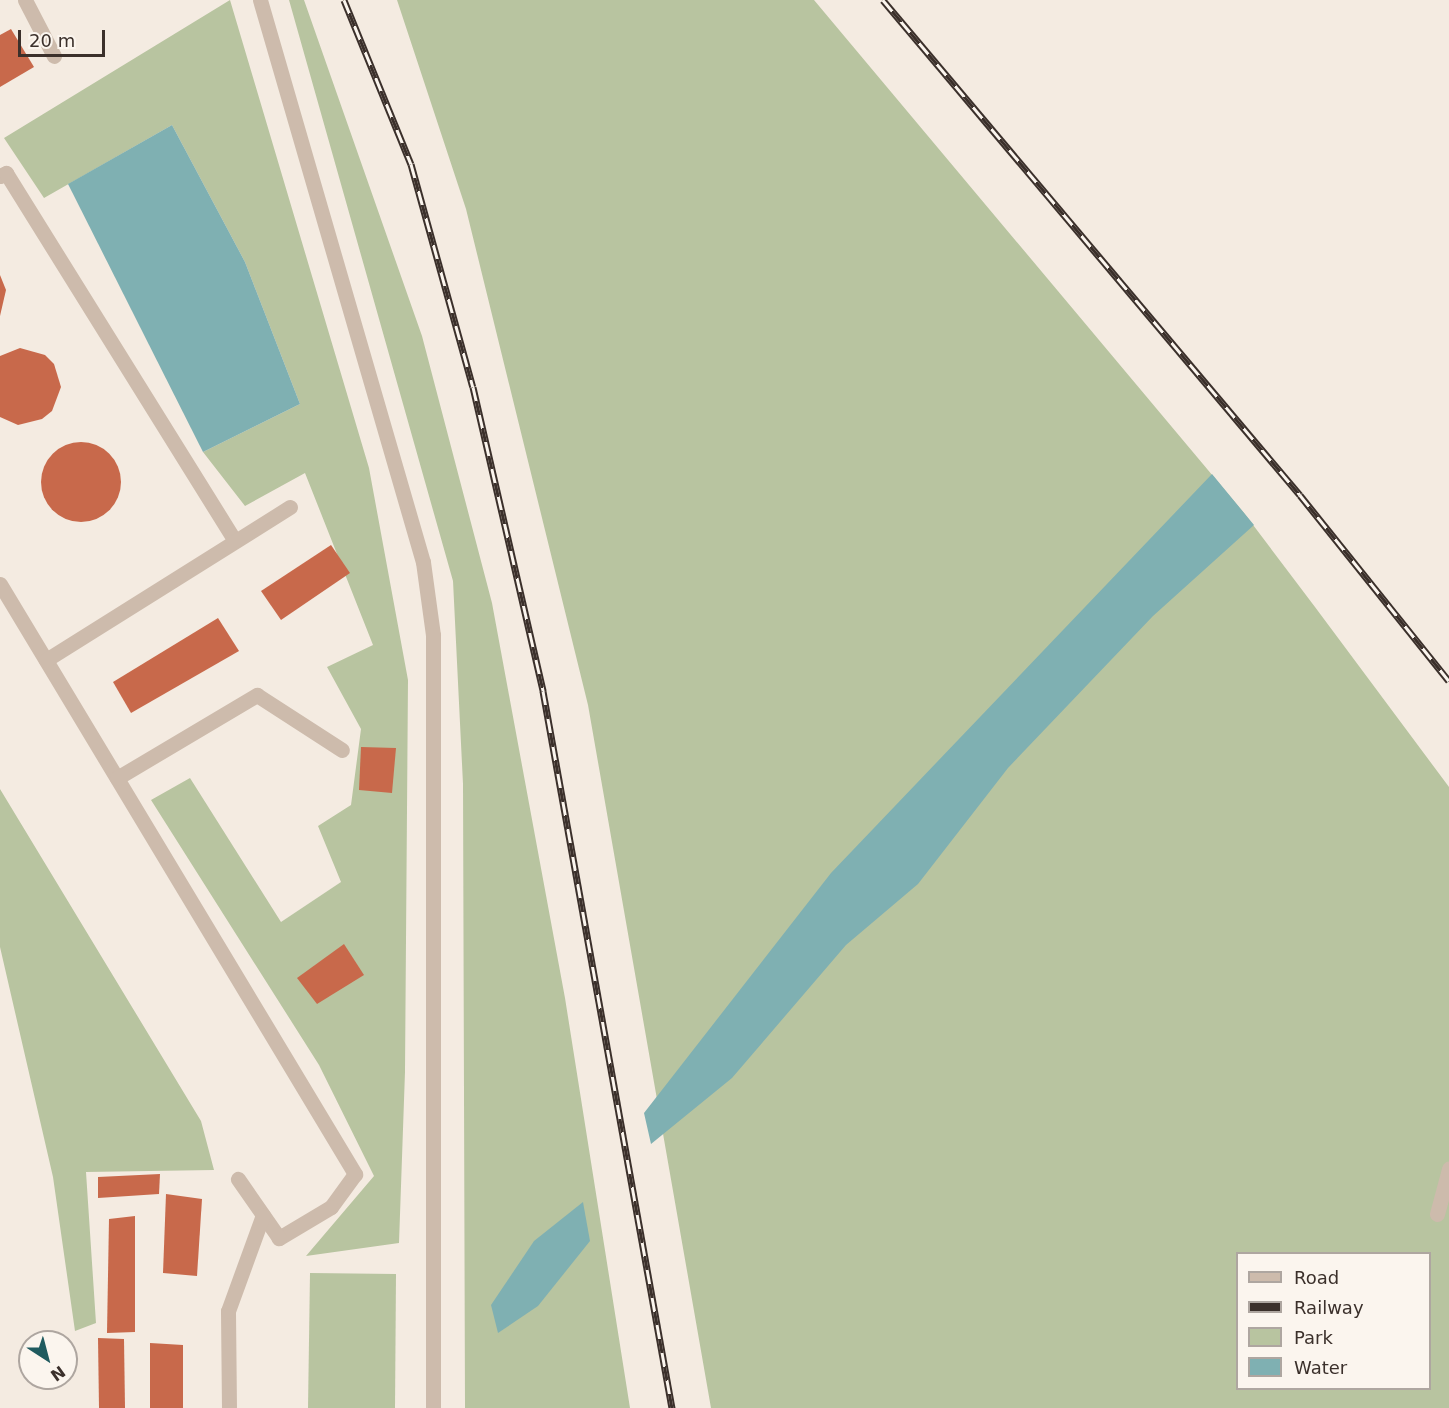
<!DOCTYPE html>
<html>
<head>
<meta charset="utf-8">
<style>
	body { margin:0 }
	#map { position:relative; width:1449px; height:1408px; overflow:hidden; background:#f4ebe1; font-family:"DejaVu Sans",sans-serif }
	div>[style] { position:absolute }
	.green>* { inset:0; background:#b8c4a0 }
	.water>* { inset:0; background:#7fb0b2 }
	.building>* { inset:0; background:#c8694b }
	.round { border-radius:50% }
	.minor>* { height:15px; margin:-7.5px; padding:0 7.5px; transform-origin:7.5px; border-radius:7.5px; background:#cdbbac }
	.rail>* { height:7px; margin-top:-3.5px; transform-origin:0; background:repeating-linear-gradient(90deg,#fbf5ee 0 14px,#3b302b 0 28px); box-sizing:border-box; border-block:2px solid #3b302b }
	span { translate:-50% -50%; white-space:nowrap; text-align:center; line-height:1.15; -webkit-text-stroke:6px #fbf5ee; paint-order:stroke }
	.legend { position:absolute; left:1236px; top:1252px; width:195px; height:138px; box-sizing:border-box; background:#fbf5ee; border:2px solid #aea6a0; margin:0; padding:8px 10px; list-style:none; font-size:18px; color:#3b302b }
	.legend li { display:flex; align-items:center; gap:12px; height:30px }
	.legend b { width:30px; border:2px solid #aea6a0 }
	.north { position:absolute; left:18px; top:1330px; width:60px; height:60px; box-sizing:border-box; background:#fbf5ee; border:2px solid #aea6a0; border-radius:50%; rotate:144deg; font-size:16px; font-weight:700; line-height:24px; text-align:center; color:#3b302b }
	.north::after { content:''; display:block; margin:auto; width:21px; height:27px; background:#1f5a5e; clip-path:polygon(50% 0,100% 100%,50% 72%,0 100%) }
	.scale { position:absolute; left:18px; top:30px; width:87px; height:27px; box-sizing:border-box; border:3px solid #3b302b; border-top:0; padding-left:8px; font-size:18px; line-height:21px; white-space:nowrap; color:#3b302b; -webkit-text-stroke:4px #fbf5ee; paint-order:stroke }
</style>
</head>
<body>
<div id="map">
	<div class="green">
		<div style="clip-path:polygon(230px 0,369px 468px,408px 680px,405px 1072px,399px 1243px,306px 1256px,374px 1176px,319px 1065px,151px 800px,190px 778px,281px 922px,341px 882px,318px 826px,351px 805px,361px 729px,327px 667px,373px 645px,305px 473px,245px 506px,203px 452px,300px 404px,245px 262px,172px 125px,44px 198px,4px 138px)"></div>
		<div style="clip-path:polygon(289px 0,304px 0,422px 336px,492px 603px,565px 998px,630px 1408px,465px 1408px,463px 784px,453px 581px)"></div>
		<div style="clip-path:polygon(evenodd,397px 0,814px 0,1244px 513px,1315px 607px,1449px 787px,1449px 1408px,711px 1408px,588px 705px,466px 209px,397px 0,1238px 1254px,1430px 1254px,1430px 1388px,1238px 1388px,1238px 1254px)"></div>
		<div style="clip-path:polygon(0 789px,201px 1121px,214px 1170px,86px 1172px,96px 1323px,75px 1331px,53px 1177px,0 947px)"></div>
		<div style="clip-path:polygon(310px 1273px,396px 1274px,395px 1408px,308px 1408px)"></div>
	</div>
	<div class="water">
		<div style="clip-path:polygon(172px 125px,245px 262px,300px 404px,203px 452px,68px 184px)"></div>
		<div style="clip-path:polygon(1212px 474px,1254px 525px,1153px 616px,1008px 768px,918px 884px,846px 945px,732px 1078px,651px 1144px,644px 1113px,831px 873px)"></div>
		<div style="clip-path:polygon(583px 1202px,590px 1241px,538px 1306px,498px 1333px,491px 1305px,534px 1241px)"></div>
	</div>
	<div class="building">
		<div style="clip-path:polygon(11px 29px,34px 67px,0 87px,0 35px)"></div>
		<div style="clip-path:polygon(0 275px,6px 290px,0 316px)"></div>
		<div style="clip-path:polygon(20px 348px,45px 355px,54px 364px,61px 387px,52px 411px,42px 419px,18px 425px,0 417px,0 356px)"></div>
		<div class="round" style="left:41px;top:442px;width:80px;height:80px"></div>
		<div style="clip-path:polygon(331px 545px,350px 573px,281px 620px,261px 591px)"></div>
		<div style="clip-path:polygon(218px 618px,239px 651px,131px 713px,113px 682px)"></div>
		<div style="clip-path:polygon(361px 747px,396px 748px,392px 793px,359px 790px)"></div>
		<div style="clip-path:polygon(344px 944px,364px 975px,317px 1004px,297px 978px)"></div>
		<div style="clip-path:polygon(160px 1174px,159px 1194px,98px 1198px,98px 1177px)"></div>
		<div style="clip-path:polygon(166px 1194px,202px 1199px,197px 1276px,163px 1273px)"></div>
		<div style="clip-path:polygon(135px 1216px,135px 1332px,107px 1333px,109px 1219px)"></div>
		<div style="clip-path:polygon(98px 1338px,124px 1339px,125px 1408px,99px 1408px)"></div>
		<div style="clip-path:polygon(150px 1343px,183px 1345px,183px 1408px,150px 1408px)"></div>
	</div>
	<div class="minor">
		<div style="left:25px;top:0;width:63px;rotate:62.6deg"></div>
		<div style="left:260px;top:0;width:585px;rotate:73.83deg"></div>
		<div style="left:423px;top:562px;width:74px;rotate:82.2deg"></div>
		<div style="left:433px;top:635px;width:773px;rotate:90deg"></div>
		<div style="left:0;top:176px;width:7px;rotate:-27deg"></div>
		<div style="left:6px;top:173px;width:433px;rotate:58.1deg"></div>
		<div style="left:0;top:584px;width:689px;rotate:58.96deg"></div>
		<div style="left:355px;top:1174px;width:41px;rotate:126deg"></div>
		<div style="left:331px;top:1207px;width:61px;rotate:149.2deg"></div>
		<div style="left:279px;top:1238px;width:72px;rotate:-124.8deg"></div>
		<div style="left:46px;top:660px;width:288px;rotate:-32.1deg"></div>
		<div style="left:117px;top:778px;width:163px;rotate:-30.7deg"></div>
		<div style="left:257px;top:695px;width:101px;rotate:32.9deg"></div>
		<div style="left:1437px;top:1214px;width:47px;rotate:-75.1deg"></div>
		<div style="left:229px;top:1408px;width:97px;rotate:-90.6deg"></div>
		<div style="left:228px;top:1311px;width:102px;rotate:-70deg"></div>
	</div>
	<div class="rail">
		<div style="left:344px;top:0;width:177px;rotate:67.8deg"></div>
		<div style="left:411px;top:164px;width:231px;rotate:74.5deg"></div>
		<div style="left:473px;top:387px;width:312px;rotate:77deg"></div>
		<div style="left:543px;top:691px;width:729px;rotate:79.8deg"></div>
		<div style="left:883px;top:0;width:647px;rotate:49.89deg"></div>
		<div style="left:1300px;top:495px;width:238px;rotate:51.3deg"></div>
	</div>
	<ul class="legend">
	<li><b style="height:8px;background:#cdbbac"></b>Road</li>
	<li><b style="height:8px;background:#3b302b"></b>Railway</li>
	<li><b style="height:16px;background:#b8c4a0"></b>Park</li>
	<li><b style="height:16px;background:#7fb0b2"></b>Water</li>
	</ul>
	<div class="north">N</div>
	<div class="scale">20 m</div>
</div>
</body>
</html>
